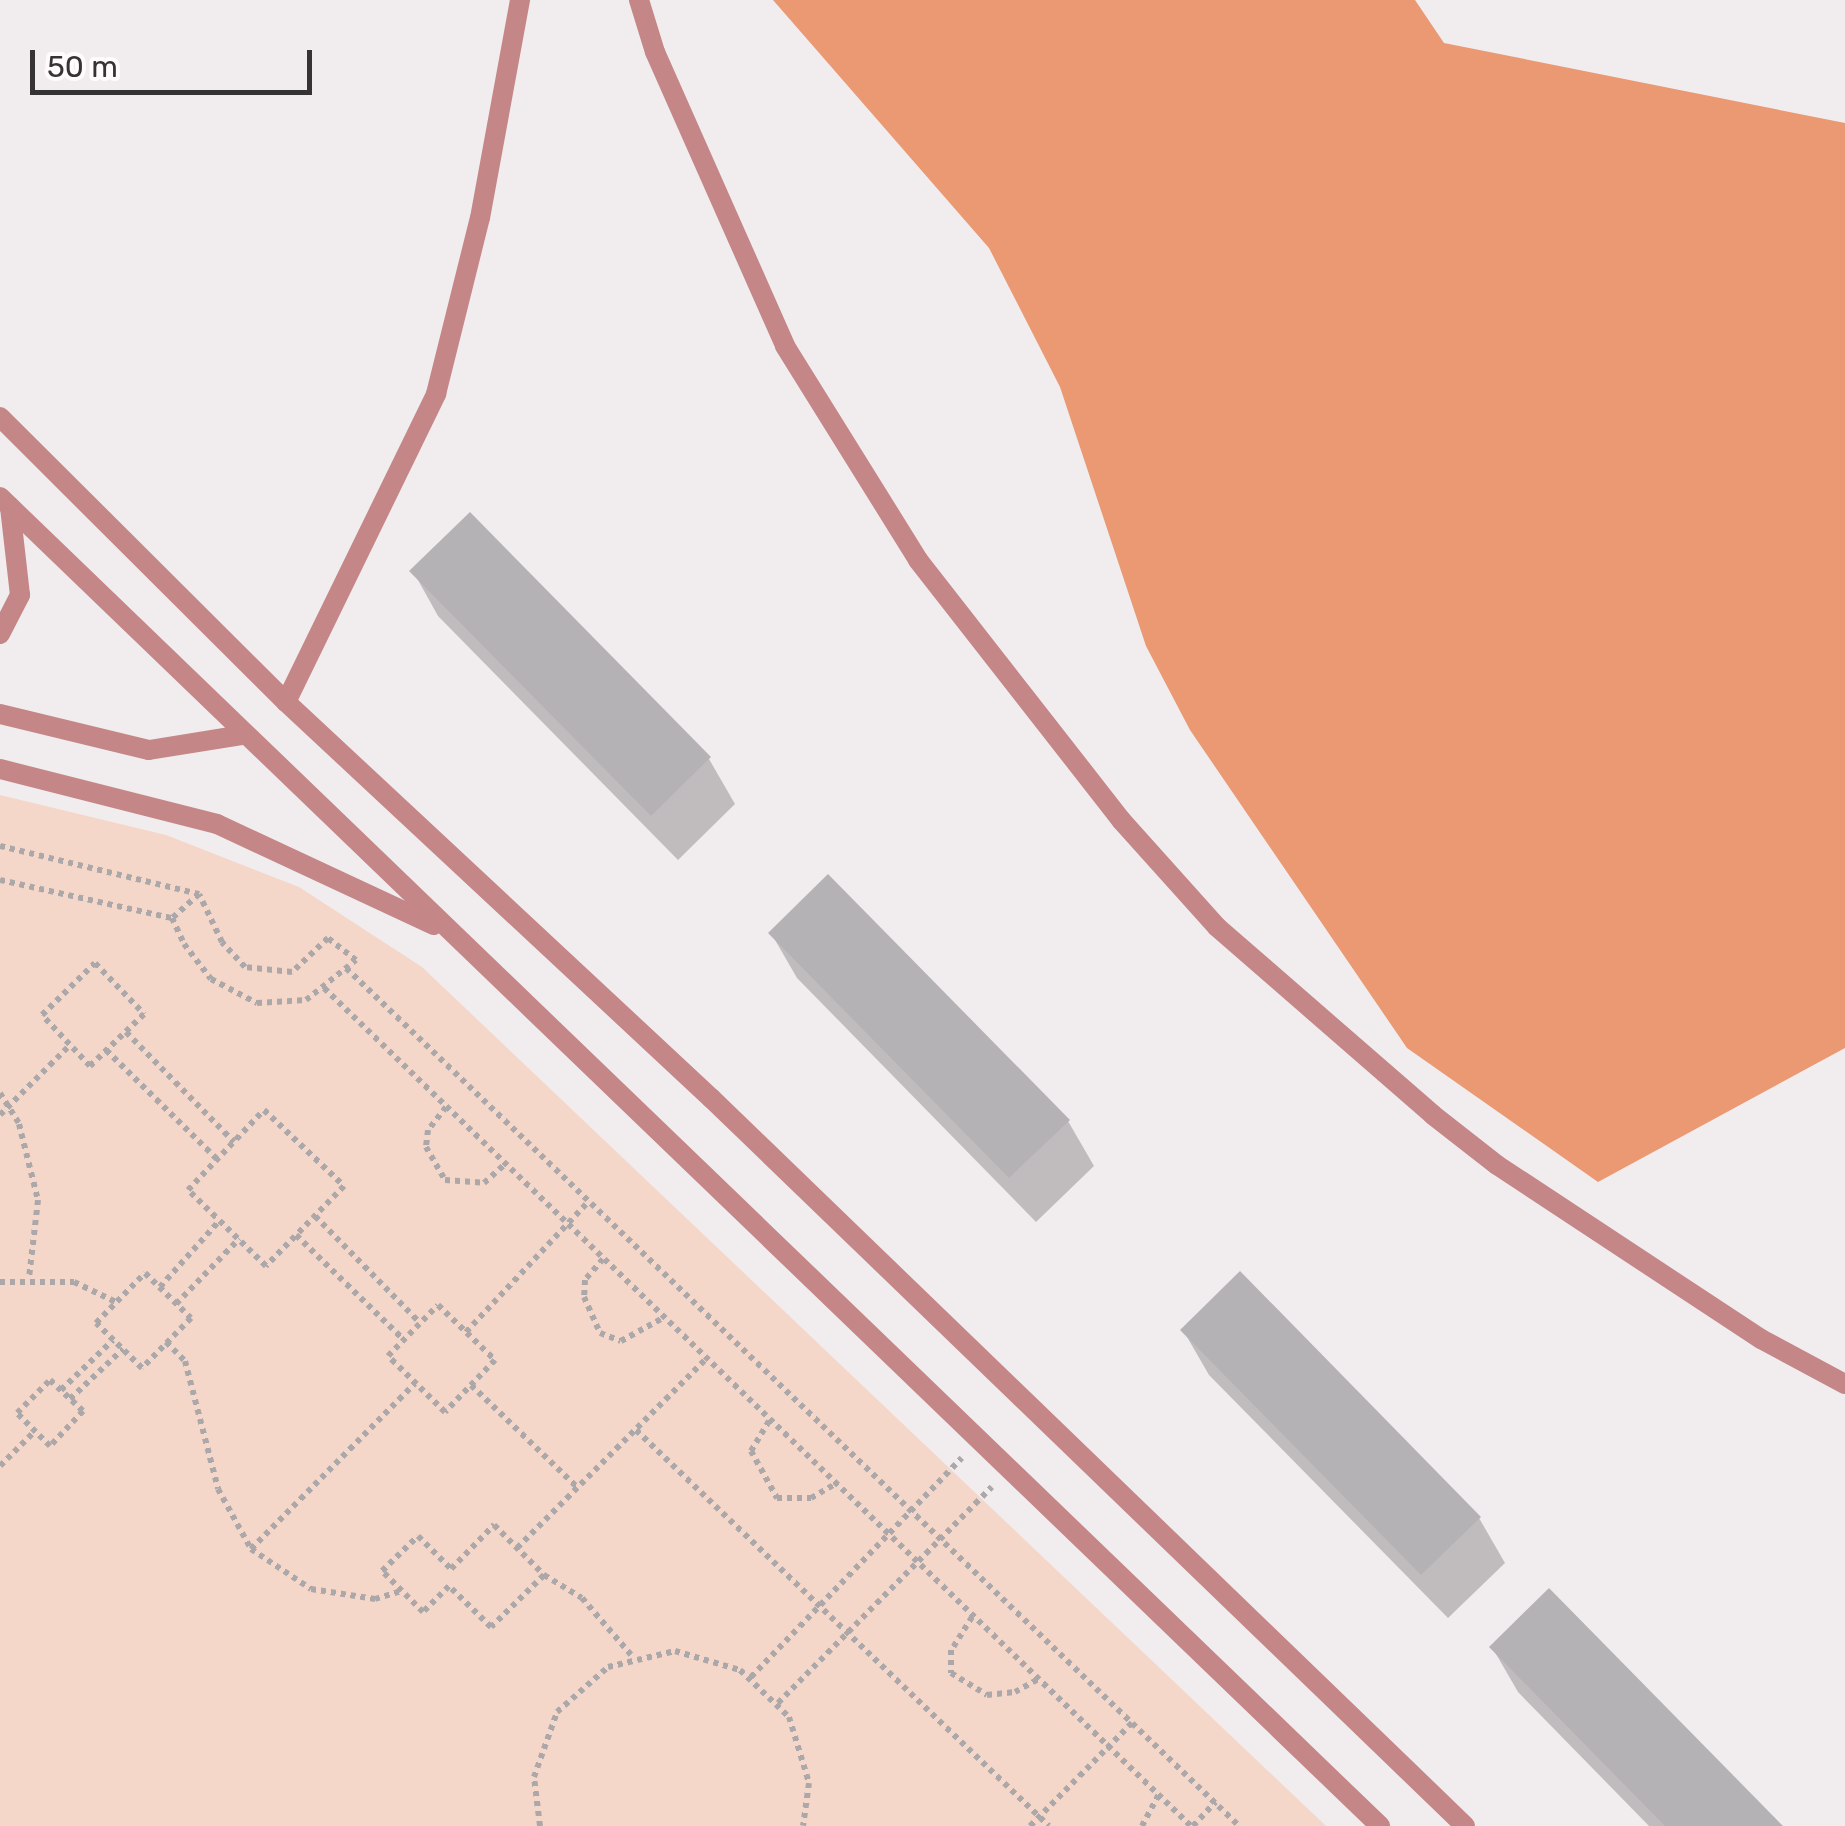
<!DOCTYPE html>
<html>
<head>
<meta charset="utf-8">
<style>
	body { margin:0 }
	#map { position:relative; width:1845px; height:1826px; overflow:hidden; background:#f1ecee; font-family:Rubik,sans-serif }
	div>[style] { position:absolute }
	.green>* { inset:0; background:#f5d7c9 }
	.forest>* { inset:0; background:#ea9973 }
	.shadow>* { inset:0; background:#0003 }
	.building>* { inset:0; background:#b5b2b6 }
	.path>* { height:6px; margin-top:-3px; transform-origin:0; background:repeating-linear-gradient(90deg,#aca8a9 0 5px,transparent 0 10px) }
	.minor>* { height:20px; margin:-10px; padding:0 10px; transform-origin:10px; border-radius:10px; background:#c58687 }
	.tertiary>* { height:20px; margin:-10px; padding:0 10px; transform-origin:10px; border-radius:10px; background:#c58687 }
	span { translate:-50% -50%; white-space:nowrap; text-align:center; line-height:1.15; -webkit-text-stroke:8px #fffafc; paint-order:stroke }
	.scale { position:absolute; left:30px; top:50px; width:282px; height:45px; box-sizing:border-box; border:5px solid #353334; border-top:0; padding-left:12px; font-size:30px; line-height:35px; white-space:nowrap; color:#353334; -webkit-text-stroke:8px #fffafc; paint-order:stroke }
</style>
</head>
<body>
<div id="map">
	<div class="green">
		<div style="clip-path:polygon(0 795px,166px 835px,299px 887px,422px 967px,1326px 1826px,0 1826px)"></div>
	</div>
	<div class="forest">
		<div style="clip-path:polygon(773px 0,1415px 0,1444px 43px,1845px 123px,1845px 1048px,1598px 1182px,1407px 1048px,1190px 730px,1146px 646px,1060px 387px,989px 248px)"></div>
	</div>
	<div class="shadow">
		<div style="clip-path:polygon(413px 571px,709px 759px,735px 804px,678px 860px,438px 616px)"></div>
		<div style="clip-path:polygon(771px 933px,1068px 1121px,1094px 1166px,1036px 1222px,797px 978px)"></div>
		<div style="clip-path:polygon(1183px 1330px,1479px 1518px,1505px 1563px,1448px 1618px,1209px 1375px)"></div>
		<div style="clip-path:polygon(1492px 1647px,1779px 1826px,1649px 1826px,1518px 1692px)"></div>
	</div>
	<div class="building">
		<div style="clip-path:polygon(470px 512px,711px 757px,651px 816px,409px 571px)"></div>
		<div style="clip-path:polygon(828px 874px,1070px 1120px,1009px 1178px,768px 933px)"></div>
		<div style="clip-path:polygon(1240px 1271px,1481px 1517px,1421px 1575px,1180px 1330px)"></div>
		<div style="clip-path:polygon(1549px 1588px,1783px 1826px,1665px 1826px,1489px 1647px)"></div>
	</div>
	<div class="path">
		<div style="left:0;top:846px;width:205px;rotate:13.6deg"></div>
		<div style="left:199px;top:894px;width:36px;rotate:138deg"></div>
		<div style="left:172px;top:918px;width:29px;rotate:65deg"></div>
		<div style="left:184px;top:944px;width:44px;rotate:52.4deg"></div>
		<div style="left:211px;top:979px;width:52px;rotate:27.6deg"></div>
		<div style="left:257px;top:1003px;width:49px;rotate:-3.5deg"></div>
		<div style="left:306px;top:1000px;width:64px;rotate:-38.7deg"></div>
		<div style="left:356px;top:960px;width:36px;rotate:-142deg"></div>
		<div style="left:328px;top:938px;width:50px;rotate:136.6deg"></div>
		<div style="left:292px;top:972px;width:47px;rotate:-173.9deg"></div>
		<div style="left:245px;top:967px;width:34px;rotate:-133deg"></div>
		<div style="left:222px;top:942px;width:53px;rotate:-115.6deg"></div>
		<div style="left:0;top:880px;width:176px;rotate:12.5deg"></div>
		<div style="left:95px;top:963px;width:71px;rotate:46.1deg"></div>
		<div style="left:144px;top:1014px;width:75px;rotate:136.1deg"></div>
		<div style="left:90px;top:1066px;width:70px;rotate:-133.3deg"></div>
		<div style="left:42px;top:1015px;width:74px;rotate:-44.5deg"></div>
		<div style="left:346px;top:968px;width:1238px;rotate:43.85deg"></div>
		<div style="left:324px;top:988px;width:1206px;rotate:44.03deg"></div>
		<div style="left:126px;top:1032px;width:154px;rotate:45.5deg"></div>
		<div style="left:106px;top:1050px;width:156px;rotate:44.5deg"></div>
		<div style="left:0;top:1093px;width:36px;rotate:58deg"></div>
		<div style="left:19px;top:1124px;width:78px;rotate:76deg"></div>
		<div style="left:38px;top:1200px;width:79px;rotate:96.6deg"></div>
		<div style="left:446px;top:1107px;width:29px;rotate:128deg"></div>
		<div style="left:428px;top:1130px;width:17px;rotate:97deg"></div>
		<div style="left:426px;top:1147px;width:38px;rotate:60deg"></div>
		<div style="left:445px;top:1180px;width:39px;rotate:4deg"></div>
		<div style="left:484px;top:1183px;width:28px;rotate:-42deg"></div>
		<div style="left:264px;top:1110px;width:110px;rotate:43.5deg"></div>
		<div style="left:344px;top:1186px;width:112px;rotate:134.3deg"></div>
		<div style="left:266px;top:1266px;width:109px;rotate:-135.7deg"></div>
		<div style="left:188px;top:1190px;width:110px;rotate:-46.5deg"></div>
		<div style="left:0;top:1115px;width:99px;rotate:-45deg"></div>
		<div style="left:315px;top:1216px;width:150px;rotate:45.5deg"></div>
		<div style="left:296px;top:1235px;width:151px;rotate:44.2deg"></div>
		<div style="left:603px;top:1259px;width:28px;rotate:131deg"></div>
		<div style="left:585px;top:1280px;width:17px;rotate:93deg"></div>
		<div style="left:584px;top:1297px;width:39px;rotate:66deg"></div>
		<div style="left:600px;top:1333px;width:22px;rotate:21deg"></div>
		<div style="left:621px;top:1341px;width:48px;rotate:-28.7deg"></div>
		<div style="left:145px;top:1273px;width:64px;rotate:44.4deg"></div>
		<div style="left:191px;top:1318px;width:70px;rotate:134.4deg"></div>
		<div style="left:142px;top:1368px;width:64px;rotate:-135.6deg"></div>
		<div style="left:96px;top:1323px;width:70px;rotate:-45.6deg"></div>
		<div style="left:0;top:1282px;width:74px"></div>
		<div style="left:74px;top:1282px;width:47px;rotate:25.5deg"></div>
		<div style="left:160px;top:1287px;width:89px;rotate:-48.2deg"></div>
		<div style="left:176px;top:1304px;width:91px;rotate:-45.9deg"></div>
		<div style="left:438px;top:1305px;width:79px;rotate:44deg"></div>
		<div style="left:495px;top:1360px;width:72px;rotate:133.9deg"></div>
		<div style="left:445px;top:1412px;width:80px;rotate:-135.5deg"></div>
		<div style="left:388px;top:1356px;width:71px;rotate:-45.6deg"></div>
		<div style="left:466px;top:1332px;width:180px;rotate:-46.8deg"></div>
		<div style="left:166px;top:1342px;width:27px;rotate:45deg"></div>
		<div style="left:185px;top:1361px;width:132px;rotate:75.5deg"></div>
		<div style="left:218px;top:1489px;width:68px;rotate:61.2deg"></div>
		<div style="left:251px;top:1549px;width:72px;rotate:33.7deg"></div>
		<div style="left:311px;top:1589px;width:65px;rotate:8.9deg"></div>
		<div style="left:375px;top:1599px;width:28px;rotate:-17deg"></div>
		<div style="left:50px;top:1380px;width:45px;rotate:43.2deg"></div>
		<div style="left:83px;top:1411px;width:48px;rotate:133.3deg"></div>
		<div style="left:50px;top:1446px;width:47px;rotate:-135deg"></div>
		<div style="left:17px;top:1413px;width:47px;rotate:-45deg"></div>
		<div style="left:471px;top:1385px;width:149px;rotate:43.9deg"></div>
		<div style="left:61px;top:1390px;width:72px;rotate:-43.9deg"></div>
		<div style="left:70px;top:1399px;width:73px;rotate:-43.3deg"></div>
		<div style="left:769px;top:1421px;width:35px;rotate:121deg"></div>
		<div style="left:751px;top:1451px;width:54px;rotate:61deg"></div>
		<div style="left:777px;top:1498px;width:34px"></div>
		<div style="left:811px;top:1498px;width:28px;rotate:-30deg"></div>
		<div style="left:636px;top:1430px;width:572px;rotate:43.8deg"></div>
		<div style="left:0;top:1466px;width:49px;rotate:-45deg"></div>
		<div style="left:517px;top:1548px;width:267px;rotate:-45deg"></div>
		<div style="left:251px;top:1549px;width:233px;rotate:-45.3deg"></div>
		<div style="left:544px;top:1575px;width:74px;rotate:135.5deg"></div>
		<div style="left:491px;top:1627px;width:59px;rotate:-135.7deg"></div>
		<div style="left:449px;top:1586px;width:37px;rotate:135deg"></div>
		<div style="left:423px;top:1612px;width:58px;rotate:-135deg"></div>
		<div style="left:382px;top:1571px;width:50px;rotate:-44.2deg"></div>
		<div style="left:418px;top:1536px;width:47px;rotate:45deg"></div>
		<div style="left:451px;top:1569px;width:62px;rotate:-45.7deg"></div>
		<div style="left:494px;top:1525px;width:71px;rotate:45deg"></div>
		<div style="left:544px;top:1575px;width:44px;rotate:31.2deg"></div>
		<div style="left:582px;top:1598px;width:78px;rotate:49.2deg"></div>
		<div style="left:972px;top:1617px;width:39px;rotate:122deg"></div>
		<div style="left:951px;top:1650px;width:23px;rotate:90deg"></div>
		<div style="left:951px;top:1673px;width:42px;rotate:31.4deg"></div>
		<div style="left:987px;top:1695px;width:28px;rotate:-6deg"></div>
		<div style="left:1015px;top:1692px;width:26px;rotate:-29deg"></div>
		<div style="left:751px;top:1677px;width:304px;rotate:-46.1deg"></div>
		<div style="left:778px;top:1703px;width:304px;rotate:-45.3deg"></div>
		<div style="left:540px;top:1826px;width:49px;rotate:-97deg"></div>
		<div style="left:534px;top:1777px;width:69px;rotate:-70.5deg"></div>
		<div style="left:557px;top:1712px;width:68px;rotate:-41.4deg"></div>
		<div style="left:608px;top:1667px;width:69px;rotate:-13.4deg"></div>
		<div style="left:675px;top:1651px;width:68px;rotate:16.3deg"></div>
		<div style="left:740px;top:1670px;width:68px;rotate:43.8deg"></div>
		<div style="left:789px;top:1717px;width:69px;rotate:73.1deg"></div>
		<div style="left:809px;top:1783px;width:43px;rotate:97.9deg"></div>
		<div style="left:1030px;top:1826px;width:145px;rotate:-45.3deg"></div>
		<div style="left:1142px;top:1826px;width:36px;rotate:-62deg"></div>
		<div style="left:1193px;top:1826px;width:33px;rotate:-47deg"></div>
	</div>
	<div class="minor">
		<div style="left:639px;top:0;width:54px;rotate:72.9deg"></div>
		<div style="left:655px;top:52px;width:321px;rotate:66.1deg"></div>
		<div style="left:785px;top:346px;width:252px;rotate:58.1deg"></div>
		<div style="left:918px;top:560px;width:330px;rotate:52deg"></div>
		<div style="left:1121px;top:820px;width:144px;rotate:48.1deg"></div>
		<div style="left:1217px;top:927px;width:286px;rotate:41deg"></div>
		<div style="left:1433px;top:1115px;width:81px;rotate:38deg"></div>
		<div style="left:1497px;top:1165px;width:316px;rotate:33.4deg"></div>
		<div style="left:1761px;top:1339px;width:95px;rotate:28.2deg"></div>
		<div style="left:286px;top:702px;width:343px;rotate:-64deg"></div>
		<div style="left:436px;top:394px;width:181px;rotate:-76deg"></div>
		<div style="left:480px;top:218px;width:222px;rotate:-79.6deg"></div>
	</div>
	<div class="tertiary">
		<div style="left:0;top:417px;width:404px;rotate:44.9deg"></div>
		<div style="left:286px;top:702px;width:581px;rotate:42.98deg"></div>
		<div style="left:711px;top:1098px;width:1048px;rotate:43.99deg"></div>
		<div style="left:0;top:497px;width:1916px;rotate:43.92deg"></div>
		<div style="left:0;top:634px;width:44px;rotate:-62.9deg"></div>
		<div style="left:20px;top:595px;width:89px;rotate:-96.5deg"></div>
		<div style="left:0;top:714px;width:153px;rotate:13.6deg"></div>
		<div style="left:149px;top:750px;width:95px;rotate:-9.1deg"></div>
		<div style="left:0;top:769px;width:224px;rotate:14.2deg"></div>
		<div style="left:217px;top:824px;width:239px;rotate:25deg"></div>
	</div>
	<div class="scale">50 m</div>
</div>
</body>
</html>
